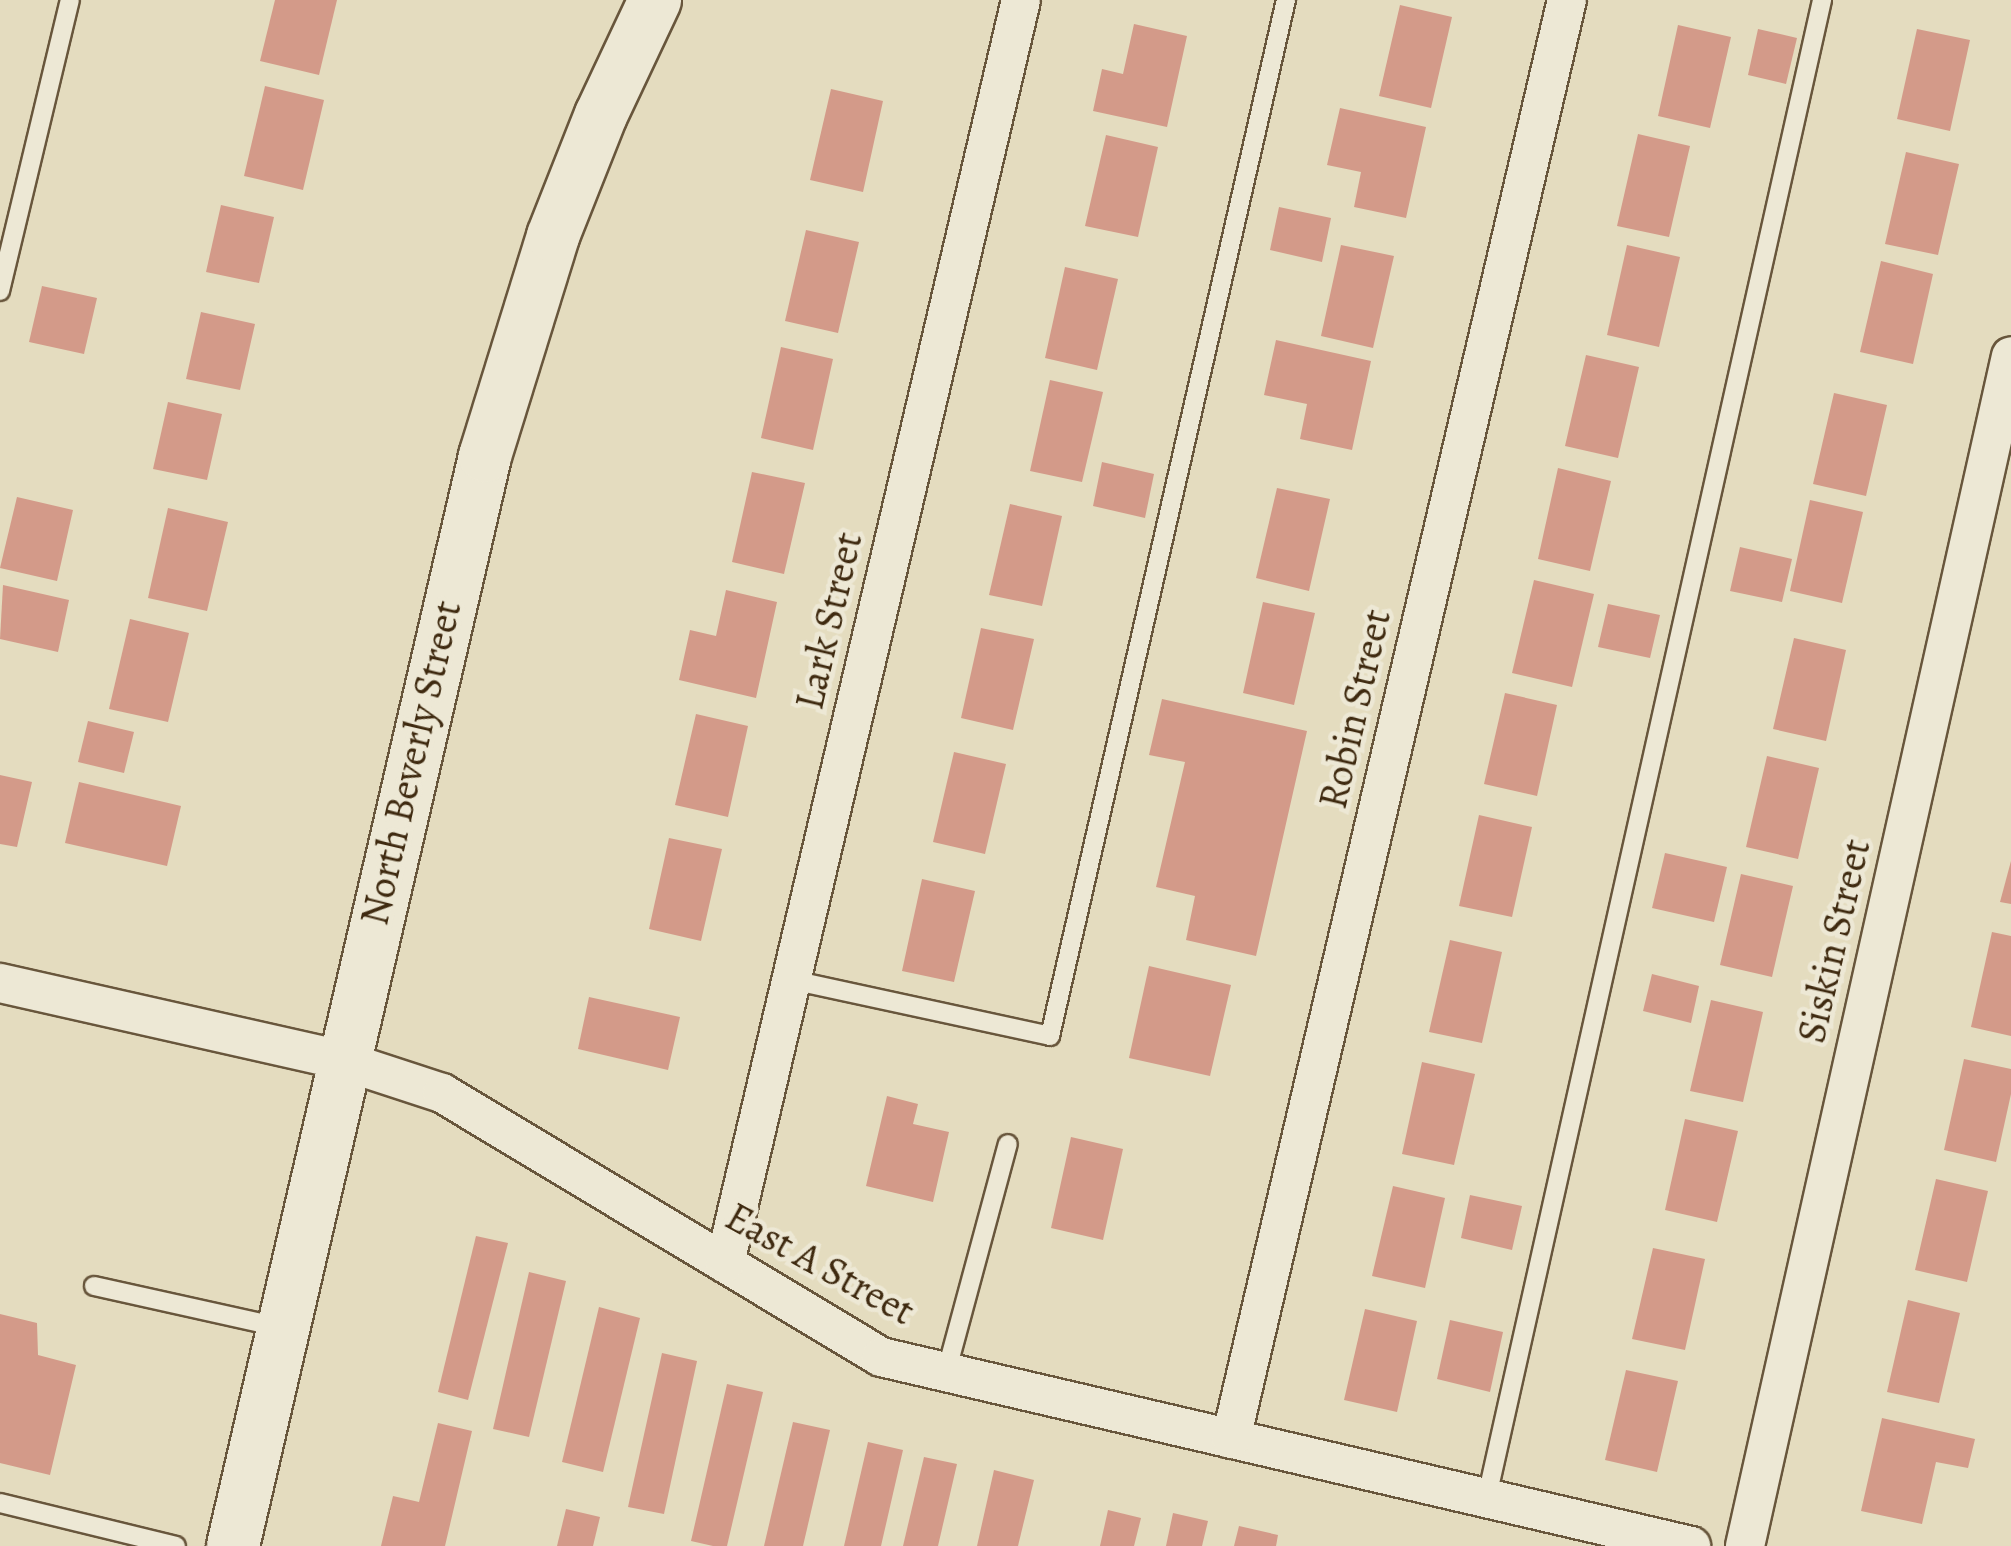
<!DOCTYPE html>
<html>
<head>
<meta charset="utf-8">
<style>
	body { margin:0 }
	#map { position:relative; width:2011px; height:1546px; overflow:hidden; background:#e4dcbf; font-family:Alegreya,serif }
	div>[style] { position:absolute }
	.building>* { inset:0; background:#d39a89 }
	.roads { filter:drop-shadow(2px 0 #68563c) drop-shadow(-2px 0 #68563c) drop-shadow(0 2px #68563c) drop-shadow(0 -2px #68563c) }
	.lane>* { height:18px; margin:-9px; padding:0 9px; transform-origin:9px; border-radius:9px; background:#ede8d5 }
	.street>* { height:38px; margin:-19px; padding:0 19px; transform-origin:19px; border-radius:19px; background:#ede8d5 }
	.secondary>* { height:52px; margin:-26px; padding:0 26px; transform-origin:26px; border-radius:26px; background:#ede8d5 }
	span { translate:-50% -50%; white-space:nowrap; text-align:center; line-height:1.15; -webkit-text-stroke:9px #ede8d5; paint-order:stroke }
	.street-label { font-size:40px; color:#3f2a10 }
</style>
</head>
<body>
<div id="map">
	<div class="building">
		<div style="clip-path:polygon(275px 0,337px 0,319px 75px,260px 61px)"></div>
		<div style="clip-path:polygon(1400px 5px,1452px 17px,1431px 108px,1379px 96px)"></div>
		<div style="clip-path:polygon(1134px 24px,1187px 36px,1167px 127px,1093px 111px,1102px 69px,1123px 74px)"></div>
		<div style="clip-path:polygon(1678px 25px,1731px 37px,1710px 128px,1658px 116px)"></div>
		<div style="clip-path:polygon(1758px 29px,1797px 38px,1786px 84px,1748px 75px)"></div>
		<div style="clip-path:polygon(1917px 29px,1970px 40px,1950px 131px,1897px 119px)"></div>
		<div style="clip-path:polygon(265px 86px,324px 100px,303px 190px,244px 176px)"></div>
		<div style="clip-path:polygon(831px 89px,883px 101px,863px 192px,810px 180px)"></div>
		<div style="clip-path:polygon(1340px 108px,1426px 127px,1406px 218px,1354px 207px,1361px 172px,1327px 165px)"></div>
		<div style="clip-path:polygon(1638px 134px,1690px 146px,1669px 237px,1617px 226px)"></div>
		<div style="clip-path:polygon(1106px 135px,1158px 147px,1138px 237px,1085px 226px)"></div>
		<div style="clip-path:polygon(1906px 152px,1959px 164px,1938px 255px,1885px 244px)"></div>
		<div style="clip-path:polygon(221px 205px,274px 217px,259px 283px,206px 272px)"></div>
		<div style="clip-path:polygon(1279px 207px,1331px 218px,1322px 262px,1270px 250px)"></div>
		<div style="clip-path:polygon(806px 230px,859px 242px,838px 333px,785px 321px)"></div>
		<div style="clip-path:polygon(1341px 245px,1394px 256px,1373px 348px,1321px 336px)"></div>
		<div style="clip-path:polygon(1627px 245px,1680px 257px,1659px 347px,1607px 335px)"></div>
		<div style="clip-path:polygon(1881px 261px,1933px 274px,1913px 364px,1860px 352px)"></div>
		<div style="clip-path:polygon(1065px 267px,1118px 279px,1097px 370px,1045px 358px)"></div>
		<div style="clip-path:polygon(42px 286px,97px 298px,84px 354px,29px 342px)"></div>
		<div style="clip-path:polygon(201px 312px,255px 324px,240px 390px,186px 379px)"></div>
		<div style="clip-path:polygon(1276px 340px,1371px 361px,1352px 450px,1300px 439px,1307px 404px,1264px 395px)"></div>
		<div style="clip-path:polygon(781px 347px,833px 359px,813px 450px,761px 438px)"></div>
		<div style="clip-path:polygon(1586px 355px,1639px 367px,1618px 458px,1565px 446px)"></div>
		<div style="clip-path:polygon(1050px 380px,1103px 392px,1082px 482px,1030px 471px)"></div>
		<div style="clip-path:polygon(1834px 393px,1887px 405px,1866px 496px,1813px 484px)"></div>
		<div style="clip-path:polygon(168px 402px,222px 414px,207px 480px,153px 469px)"></div>
		<div style="clip-path:polygon(1102px 462px,1154px 474px,1145px 518px,1093px 506px)"></div>
		<div style="clip-path:polygon(1558px 468px,1611px 481px,1590px 571px,1538px 559px)"></div>
		<div style="clip-path:polygon(752px 472px,805px 483px,784px 574px,732px 562px)"></div>
		<div style="clip-path:polygon(1277px 488px,1330px 499px,1309px 591px,1256px 578px)"></div>
		<div style="clip-path:polygon(17px 497px,73px 510px,57px 581px,0 568px)"></div>
		<div style="clip-path:polygon(1810px 500px,1863px 512px,1842px 603px,1790px 591px)"></div>
		<div style="clip-path:polygon(1010px 504px,1062px 516px,1042px 606px,989px 595px)"></div>
		<div style="clip-path:polygon(168px 508px,228px 522px,207px 611px,148px 598px)"></div>
		<div style="clip-path:polygon(1740px 547px,1792px 559px,1782px 602px,1730px 591px)"></div>
		<div style="clip-path:polygon(1534px 580px,1594px 594px,1572px 687px,1512px 673px)"></div>
		<div style="clip-path:polygon(3px 585px,69px 600px,58px 652px,0 639px)"></div>
		<div style="clip-path:polygon(726px 590px,777px 602px,756px 698px,679px 680px,690px 630px,716px 636px)"></div>
		<div style="clip-path:polygon(1263px 602px,1315px 613px,1294px 705px,1243px 693px)"></div>
		<div style="clip-path:polygon(1608px 604px,1660px 615px,1650px 658px,1598px 647px)"></div>
		<div style="clip-path:polygon(130px 619px,189px 633px,168px 722px,109px 709px)"></div>
		<div style="clip-path:polygon(981px 628px,1034px 639px,1013px 730px,961px 718px)"></div>
		<div style="clip-path:polygon(1794px 638px,1846px 650px,1826px 741px,1773px 729px)"></div>
		<div style="clip-path:polygon(1505px 693px,1557px 705px,1537px 796px,1484px 784px)"></div>
		<div style="clip-path:polygon(1162px 699px,1307px 731px,1256px 956px,1186px 940px,1195px 896px,1156px 887px,1185px 762px,1149px 755px)"></div>
		<div style="clip-path:polygon(696px 714px,748px 726px,728px 817px,675px 805px)"></div>
		<div style="clip-path:polygon(88px 721px,134px 732px,124px 773px,78px 762px)"></div>
		<div style="clip-path:polygon(954px 752px,1006px 764px,985px 854px,933px 842px)"></div>
		<div style="clip-path:polygon(1767px 756px,1819px 768px,1798px 859px,1746px 847px)"></div>
		<div style="clip-path:polygon(0 775px,32px 782px,17px 847px,0 844px)"></div>
		<div style="clip-path:polygon(79px 782px,181px 806px,167px 866px,65px 843px)"></div>
		<div style="clip-path:polygon(1479px 815px,1532px 827px,1512px 917px,1459px 906px)"></div>
		<div style="clip-path:polygon(669px 838px,722px 849px,701px 941px,649px 929px)"></div>
		<div style="clip-path:polygon(1665px 853px,1727px 867px,1714px 922px,1652px 908px)"></div>
		<div style="clip-path:polygon(2011px 861px,2011px 904px,2000px 902px)"></div>
		<div style="clip-path:polygon(1741px 874px,1793px 886px,1772px 977px,1720px 965px)"></div>
		<div style="clip-path:polygon(922px 879px,975px 891px,954px 982px,902px 971px)"></div>
		<div style="clip-path:polygon(1992px 932px,2011px 936px,2011px 1036px,1971px 1027px)"></div>
		<div style="clip-path:polygon(1450px 940px,1502px 952px,1482px 1043px,1429px 1032px)"></div>
		<div style="clip-path:polygon(1149px 966px,1231px 985px,1210px 1076px,1129px 1058px)"></div>
		<div style="clip-path:polygon(1652px 974px,1699px 986px,1691px 1023px,1643px 1011px)"></div>
		<div style="clip-path:polygon(589px 997px,680px 1017px,668px 1070px,578px 1049px)"></div>
		<div style="clip-path:polygon(1711px 1000px,1763px 1012px,1743px 1102px,1690px 1091px)"></div>
		<div style="clip-path:polygon(1964px 1059px,2011px 1069px,2011px 1094px,1996px 1162px,1944px 1150px)"></div>
		<div style="clip-path:polygon(1422px 1062px,1475px 1074px,1454px 1165px,1402px 1154px)"></div>
		<div style="clip-path:polygon(887px 1096px,918px 1104px,913px 1124px,949px 1132px,933px 1202px,866px 1186px)"></div>
		<div style="clip-path:polygon(1685px 1119px,1738px 1131px,1717px 1222px,1665px 1210px)"></div>
		<div style="clip-path:polygon(1071px 1137px,1123px 1149px,1103px 1240px,1051px 1228px)"></div>
		<div style="clip-path:polygon(1936px 1179px,1988px 1191px,1967px 1282px,1915px 1270px)"></div>
		<div style="clip-path:polygon(1393px 1186px,1445px 1198px,1425px 1288px,1372px 1276px)"></div>
		<div style="clip-path:polygon(1470px 1195px,1522px 1206px,1512px 1250px,1461px 1238px)"></div>
		<div style="clip-path:polygon(476px 1236px,508px 1243px,468px 1400px,438px 1392px)"></div>
		<div style="clip-path:polygon(1653px 1248px,1705px 1259px,1685px 1350px,1632px 1339px)"></div>
		<div style="clip-path:polygon(529px 1272px,566px 1281px,529px 1437px,493px 1429px)"></div>
		<div style="clip-path:polygon(1908px 1300px,1960px 1313px,1939px 1403px,1887px 1392px)"></div>
		<div style="clip-path:polygon(599px 1307px,640px 1318px,603px 1472px,562px 1462px)"></div>
		<div style="clip-path:polygon(1365px 1309px,1417px 1321px,1397px 1412px,1344px 1400px)"></div>
		<div style="clip-path:polygon(0 1314px,37px 1323px,38px 1355px,76px 1365px,50px 1475px,0 1463px)"></div>
		<div style="clip-path:polygon(1450px 1320px,1503px 1332px,1490px 1392px,1437px 1379px)"></div>
		<div style="clip-path:polygon(662px 1353px,697px 1361px,664px 1514px,628px 1507px)"></div>
		<div style="clip-path:polygon(1626px 1370px,1678px 1381px,1657px 1472px,1605px 1460px)"></div>
		<div style="clip-path:polygon(727px 1384px,763px 1392px,727px 1546px,713px 1546px,691px 1541px)"></div>
		<div style="clip-path:polygon(1882px 1418px,1975px 1439px,1968px 1468px,1936px 1462px,1922px 1524px,1861px 1511px)"></div>
		<div style="clip-path:polygon(793px 1422px,830px 1430px,803px 1546px,764px 1546px)"></div>
		<div style="clip-path:polygon(438px 1423px,472px 1431px,445px 1546px,381px 1546px,393px 1496px,419px 1502px)"></div>
		<div style="clip-path:polygon(868px 1442px,903px 1450px,881px 1546px,844px 1546px)"></div>
		<div style="clip-path:polygon(924px 1457px,957px 1464px,938px 1546px,903px 1546px)"></div>
		<div style="clip-path:polygon(994px 1470px,1034px 1480px,1018px 1546px,977px 1546px)"></div>
		<div style="clip-path:polygon(566px 1509px,600px 1517px,593px 1546px,557px 1546px)"></div>
		<div style="clip-path:polygon(1108px 1510px,1141px 1518px,1134px 1546px,1100px 1546px)"></div>
		<div style="clip-path:polygon(1173px 1513px,1208px 1521px,1202px 1546px,1166px 1546px)"></div>
		<div style="clip-path:polygon(1239px 1526px,1278px 1535px,1276px 1546px,1234px 1546px)"></div>
	</div>
	<div class="roads">
		<div class="lane">
			<div style="left:0;top:291px;width:299px;rotate:-76.5deg"></div>
			<div style="left:792px;top:980px;width:264px;rotate:12.2deg"></div>
			<div style="left:1050px;top:1036px;width:1063px;rotate:-77.17deg"></div>
			<div style="left:94px;top:1286px;width:189px;rotate:12.5deg"></div>
			<div style="left:946px;top:1373px;width:237px;rotate:-74.9deg"></div>
			<div style="left:1486px;top:1501px;width:1538px;rotate:-77.38deg"></div>
			<div style="left:0;top:1503px;width:181px;rotate:13.7deg"></div>
		</div>
		<div class="street">
			<div style="left:0;top:983px;width:350px;rotate:12.7deg"></div>
			<div style="left:341px;top:1060px;width:106px;rotate:18.1deg"></div>
			<div style="left:442px;top:1093px;width:512px;rotate:31.02deg"></div>
			<div style="left:881px;top:1357px;width:832px;rotate:13.13deg"></div>
			<div style="left:725px;top:1263px;width:1297px;rotate:-76.81deg"></div>
			<div style="left:1231px;top:1439px;width:1478px;rotate:-76.86deg"></div>
			<div style="left:1745px;top:1546px;width:1219px;rotate:-77.4deg"></div>
		</div>
		<div class="secondary">
			<div style="left:233px;top:1546px;width:1119px;rotate:-76.98deg"></div>
			<div style="left:485px;top:456px;width:230px;rotate:-72.8deg"></div>
			<div style="left:553px;top:236px;width:130px;rotate:-68.4deg"></div>
			<div style="left:601px;top:115px;width:127px;rotate:-64.8deg"></div>
		</div>
	</div>
	<div class="street-label">
		<span style="left:829px;top:621px;rotate:-77deg">Lark Street</span>
		<span style="left:1355px;top:709px;rotate:-77deg">Robin Street</span>
		<span style="left:411px;top:763px;rotate:-77deg">North Beverly Street</span>
		<span style="left:1834px;top:941px;rotate:-77deg">Siskin Street</span>
		<span style="left:820px;top:1264px;rotate:29deg">East A Street</span>
	</div>
</div>
</body>
</html>
